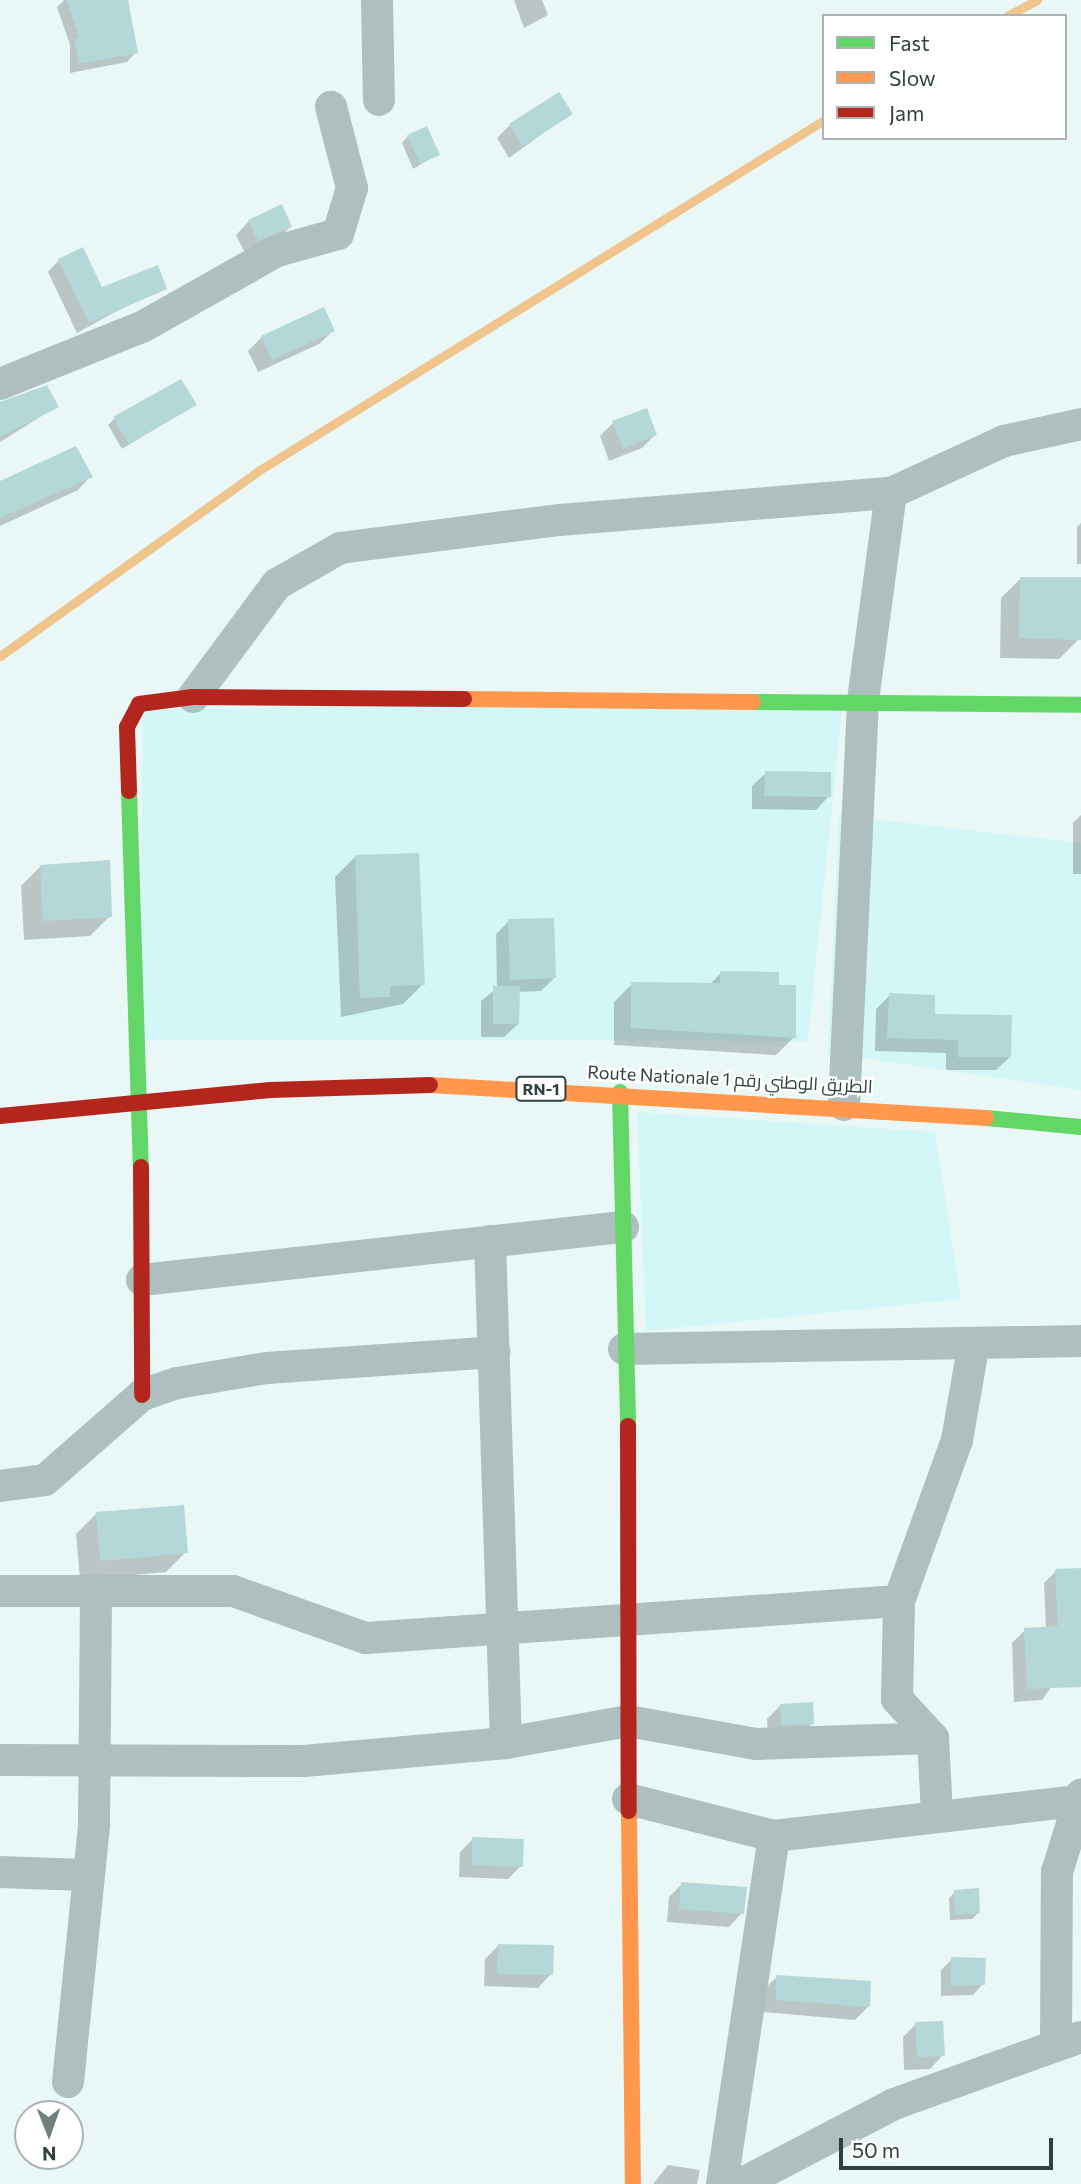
<!DOCTYPE html>
<html>
<head>
<meta charset="utf-8">
<style>
	body { margin:0 }
	#map { position:relative; width:1081px; height:2184px; overflow:hidden; background:#e9f8f7; font-family:Commissioner,Cairo,sans-serif }
	div>[style] { position:absolute }
	.built>* { inset:0; background:#d2f7f6 }
	.shadow>* { inset:0; background:#0003 }
	.stream>* { height:9px; margin:-4.5px; padding:0 4.5px; transform-origin:4.5px; border-radius:4.5px; background:#efc58d }
	.building>* { inset:0; background:#b4d8d7 }
	.street>* { height:32px; margin:-16px; padding:0 16px; transform-origin:16px; border-radius:16px; background:#aebfbf }
	.fast>* { height:16px; margin:-8px; padding:0 8px; transform-origin:8px; border-radius:8px; background:#63d668 }
	.slow>* { height:16px; margin:-8px; padding:0 8px; transform-origin:8px; border-radius:8px; background:#ff974d }
	.jam>* { height:16px; margin:-8px; padding:0 8px; transform-origin:8px; border-radius:8px; background:#b3261e }
	span { translate:-50% -50%; white-space:nowrap; text-align:center; line-height:1.15; -webkit-text-stroke:5px #fff; paint-order:stroke }
	.shield-label span { padding:2px 5px; background:#fff; border:2px solid; border-radius:5px; -webkit-text-stroke-width:0 }
	.shield-label { font-size:16px; color:#2e4040; font-weight:700 }
	.street-label { font-size:18px; color:#2e4040 }
	.legend { position:absolute; left:822px; top:14px; width:245px; height:126px; box-sizing:border-box; background:#fff; border:2px solid #abb3b3; margin:0; padding:9px 12px; list-style:none; font-size:21px; color:#2e4040 }
	.legend li { display:flex; align-items:center; gap:14px; height:35px }
	.legend b { width:35px; border:2px solid #abb3b3 }
	.north { position:absolute; left:14px; top:2100px; width:70px; height:70px; box-sizing:border-box; background:#fff; border:2px solid #abb3b3; border-radius:50%; rotate:179deg; font-size:19px; font-weight:700; line-height:28px; text-align:center; color:#2e4040 }
	.north::after { content:''; display:block; margin:auto; width:24px; height:32px; background:#6f8080; clip-path:polygon(50% 0,100% 100%,50% 72%,0 100%) }
	.scale { position:absolute; left:839px; top:2138px; width:214px; height:32px; box-sizing:border-box; border:4px solid #2e4040; border-top:0; padding-left:9px; font-size:21px; line-height:24px; white-space:nowrap; color:#2e4040; -webkit-text-stroke:5px #fff; paint-order:stroke }
</style>
</head>
<body>
<div id="map">
	<div class="built">
		<div style="clip-path:polygon(843px 698px,808px 1041px,140px 1040px,143px 710px)"></div>
		<div style="clip-path:polygon(839px 815px,1081px 843px,1081px 1090px,828px 1053px)"></div>
		<div style="clip-path:polygon(637px 1112px,935px 1132px,961px 1299px,646px 1331px)"></div>
	</div>
	<div class="shadow">
		<div style="clip-path:polygon(64px 0,128px 0,136px 52px,127px 62px,70px 73px,70px 45px,57px 7px)"></div>
		<div style="clip-path:polygon(514px 0,542px 0,548px 15px,524px 28px)"></div>
		<div style="clip-path:polygon(571px 113px,509px 158px,497px 138px,510px 125px)"></div>
		<div style="clip-path:polygon(408px 136px,438px 154px,413px 169px,402px 143px)"></div>
		<div style="clip-path:polygon(249px 221px,290px 227px,277px 240px,245px 253px,236px 235px)"></div>
		<div style="clip-path:polygon(59px 260px,101px 289px,164px 285px,77px 333px,48px 272px)"></div>
		<div style="clip-path:polygon(333px 331px,319px 344px,258px 372px,248px 351px,262px 337px)"></div>
		<div style="clip-path:polygon(0 403px,56px 407px,0 442px)"></div>
		<div style="clip-path:polygon(194px 405px,122px 449px,108px 425px,114px 419px)"></div>
		<div style="clip-path:polygon(613px 423px,655px 435px,642px 448px,609px 461px,600px 436px)"></div>
		<div style="clip-path:polygon(91px 476px,78px 490px,0 526px,0 485px)"></div>
		<div style="clip-path:polygon(1081px 523px,1081px 564px,1077px 564px,1077px 527px)"></div>
		<div style="clip-path:polygon(1021px 578px,1079px 639px,1059px 659px,1000px 658px,1001px 598px)"></div>
		<div style="clip-path:polygon(766px 773px,829px 796px,816px 810px,752px 809px,752px 786px)"></div>
		<div style="clip-path:polygon(1081px 815px,1081px 874px,1073px 874px,1073px 823px)"></div>
		<div style="clip-path:polygon(355px 857px,423px 984px,403px 1004px,341px 1017px,335px 877px)"></div>
		<div style="clip-path:polygon(41px 866px,110px 916px,90px 936px,24px 940px,21px 886px)"></div>
		<div style="clip-path:polygon(509px 921px,554px 978px,541px 991px,518px 992px,518px 1024px,504px 1037px,481px 1037px,481px 1001px,497px 988px,496px 934px)"></div>
		<div style="clip-path:polygon(721px 973px,777px 986px,794px 1037px,776px 1055px,614px 1045px,614px 1002px,632px 984px,709px 985px)"></div>
		<div style="clip-path:polygon(890px 995px,933px 1016px,1010px 1057px,996px 1070px,946px 1070px,946px 1053px,875px 1051px,876px 1009px)"></div>
		<div style="clip-path:polygon(96px 1514px,186px 1552px,166px 1572px,80px 1580px,76px 1534px)"></div>
		<div style="clip-path:polygon(1081px 1569px,1081px 1646px,1042px 1700px,1014px 1702px,1012px 1643px,1025px 1630px,1046px 1629px,1044px 1583px,1056px 1571px)"></div>
		<div style="clip-path:polygon(780px 1706px,813px 1723px,799px 1736px,768px 1737px,767px 1719px)"></div>
		<div style="clip-path:polygon(473px 1839px,521px 1866px,508px 1879px,459px 1877px,460px 1852px)"></div>
		<div style="clip-path:polygon(682px 1884px,742px 1913px,729px 1927px,667px 1922px,669px 1897px)"></div>
		<div style="clip-path:polygon(955px 1892px,978px 1913px,972px 1919px,950px 1920px,949px 1898px)"></div>
		<div style="clip-path:polygon(498px 1946px,551px 1974px,538px 1988px,484px 1986px,485px 1959px)"></div>
		<div style="clip-path:polygon(952px 1959px,983px 1984px,973px 1995px,941px 1996px,941px 1970px)"></div>
		<div style="clip-path:polygon(777px 1977px,869px 2006px,855px 2020px,763px 2012px,763px 1990px)"></div>
		<div style="clip-path:polygon(916px 2024px,943px 2055px,930px 2069px,904px 2070px,903px 2037px)"></div>
		<div style="clip-path:polygon(668px 2165px,700px 2170px,697px 2184px,653px 2184px)"></div>
	</div>
	<div class="stream">
		<div style="left:1007px;top:16px;width:34px;rotate:-28deg"></div>
		<div style="left:0;top:656px;width:317px;rotate:-35.6deg"></div>
		<div style="left:258px;top:471px;width:666px;rotate:-31.8deg"></div>
	</div>
	<div class="building">
		<div style="clip-path:polygon(67px 0,128px 0,138px 53px,79px 64px,74px 39px,79px 38px)"></div>
		<div style="clip-path:polygon(559px 92px,573px 114px,523px 146px,509px 124px)"></div>
		<div style="clip-path:polygon(427px 126px,440px 155px,420px 164px,407px 135px)"></div>
		<div style="clip-path:polygon(282px 204px,292px 227px,258px 241px,248px 220px)"></div>
		<div style="clip-path:polygon(83px 247px,102px 287px,158px 265px,167px 289px,89px 323px,58px 259px)"></div>
		<div style="clip-path:polygon(324px 307px,335px 331px,272px 360px,261px 336px)"></div>
		<div style="clip-path:polygon(181px 379px,197px 405px,129px 444px,113px 417px)"></div>
		<div style="clip-path:polygon(47px 385px,59px 407px,0 437px,0 402px)"></div>
		<div style="clip-path:polygon(647px 408px,657px 435px,623px 449px,612px 421px)"></div>
		<div style="clip-path:polygon(76px 446px,93px 477px,0 518px,0 481px)"></div>
		<div style="clip-path:polygon(1020px 577px,1081px 577px,1081px 640px,1019px 638px)"></div>
		<div style="clip-path:polygon(765px 771px,831px 772px,831px 797px,764px 796px)"></div>
		<div style="clip-path:polygon(419px 853px,425px 985px,390px 986px,390px 997px,360px 998px,355px 855px)"></div>
		<div style="clip-path:polygon(110px 860px,112px 917px,43px 921px,40px 865px)"></div>
		<div style="clip-path:polygon(554px 918px,556px 978px,510px 980px,508px 919px)"></div>
		<div style="clip-path:polygon(720px 971px,779px 972px,779px 985px,796px 985px,796px 1038px,631px 1028px,631px 982px,720px 983px)"></div>
		<div style="clip-path:polygon(493px 986px,520px 986px,519px 1024px,493px 1024px)"></div>
		<div style="clip-path:polygon(889px 993px,935px 995px,935px 1014px,1012px 1015px,1011px 1057px,958px 1057px,958px 1040px,887px 1038px)"></div>
		<div style="clip-path:polygon(184px 1505px,188px 1553px,100px 1561px,96px 1512px)"></div>
		<div style="clip-path:polygon(1081px 1568px,1081px 1687px,1027px 1689px,1024px 1628px,1058px 1626px,1055px 1569px)"></div>
		<div style="clip-path:polygon(813px 1702px,814px 1724px,781px 1725px,780px 1704px)"></div>
		<div style="clip-path:polygon(472px 1837px,524px 1839px,523px 1867px,472px 1865px)"></div>
		<div style="clip-path:polygon(681px 1882px,747px 1887px,744px 1914px,679px 1909px)"></div>
		<div style="clip-path:polygon(979px 1888px,980px 1913px,955px 1915px,954px 1890px)"></div>
		<div style="clip-path:polygon(498px 1944px,554px 1945px,553px 1975px,497px 1974px)"></div>
		<div style="clip-path:polygon(951px 1957px,986px 1958px,985px 1985px,951px 1986px)"></div>
		<div style="clip-path:polygon(776px 1975px,871px 1981px,870px 2007px,776px 2000px)"></div>
		<div style="clip-path:polygon(943px 2021px,945px 2056px,917px 2057px,915px 2022px)"></div>
	</div>
	<div class="street">
		<div style="left:377px;top:0;width:100px;rotate:88.9deg"></div>
		<div style="left:0;top:384px;width:153px;rotate:-21.9deg"></div>
		<div style="left:142px;top:327px;width:155px;rotate:-29.4deg"></div>
		<div style="left:277px;top:251px;width:63px;rotate:-15.6deg"></div>
		<div style="left:338px;top:234px;width:48px;rotate:-73.1deg"></div>
		<div style="left:352px;top:188px;width:84px;rotate:-104.5deg"></div>
		<div style="left:193px;top:697px;width:141px;rotate:-53.4deg"></div>
		<div style="left:277px;top:584px;width:73px;rotate:-29.7deg"></div>
		<div style="left:340px;top:548px;width:222px;rotate:-7.3deg"></div>
		<div style="left:560px;top:520px;width:332px;rotate:-4.7deg"></div>
		<div style="left:891px;top:493px;width:124px;rotate:-24.7deg"></div>
		<div style="left:1004px;top:441px;width:79px;rotate:-12.4deg"></div>
		<div style="left:844px;top:1105px;width:405px;rotate:-87.3deg"></div>
		<div style="left:863px;top:700px;width:209px;rotate:-82.3deg"></div>
		<div style="left:490px;top:1241px;width:502px;rotate:88.17deg"></div>
		<div style="left:142px;top:1280px;width:484px;rotate:-6.3deg"></div>
		<div style="left:624px;top:1349px;width:457px;rotate:-1deg"></div>
		<div style="left:0;top:1486px;width:45px;rotate:-7.6deg"></div>
		<div style="left:45px;top:1480px;width:129px;rotate:-41.2deg"></div>
		<div style="left:142px;top:1395px;width:37px;rotate:-19deg"></div>
		<div style="left:177px;top:1383px;width:91px;rotate:-9.5deg"></div>
		<div style="left:267px;top:1368px;width:228px;rotate:-4deg"></div>
		<div style="left:0;top:1591px;width:233px"></div>
		<div style="left:233px;top:1591px;width:141px;rotate:19.5deg"></div>
		<div style="left:366px;top:1638px;width:534px;rotate:-3.97deg"></div>
		<div style="left:0;top:1760px;width:304px;rotate:0.2deg"></div>
		<div style="left:304px;top:1761px;width:203px;rotate:-5.1deg"></div>
		<div style="left:506px;top:1743px;width:124px;rotate:-10.2deg"></div>
		<div style="left:628px;top:1721px;width:130px;rotate:10.2deg"></div>
		<div style="left:756px;top:1744px;width:177px;rotate:-1.9deg"></div>
		<div style="left:628px;top:1799px;width:151px;rotate:14.2deg"></div>
		<div style="left:774px;top:1836px;width:306px;rotate:-6.6deg"></div>
		<div style="left:937px;top:1814px;width:76px;rotate:-93deg"></div>
		<div style="left:933px;top:1738px;width:53px;rotate:-132.7deg"></div>
		<div style="left:897px;top:1699px;width:98px;rotate:-88.8deg"></div>
		<div style="left:899px;top:1601px;width:171px;rotate:-70.2deg"></div>
		<div style="left:957px;top:1440px;width:98px;rotate:-80.1deg"></div>
		<div style="left:0;top:1872px;width:85px;rotate:2deg"></div>
		<div style="left:1056px;top:2045px;width:173px;rotate:-89.7deg"></div>
		<div style="left:1057px;top:1872px;width:81px;rotate:-72.7deg"></div>
		<div style="left:68px;top:2082px;width:259px;rotate:-84.2deg"></div>
		<div style="left:94px;top:1824px;width:234px;rotate:-89.5deg"></div>
		<div style="left:722px;top:2184px;width:352px;rotate:-81.5deg"></div>
		<div style="left:741px;top:2184px;width:173px;rotate:-27.6deg"></div>
		<div style="left:894px;top:2104px;width:199px;rotate:-19.7deg"></div>
	</div>
	<div class="fast">
		<div style="left:753px;top:702px;width:328px;rotate:0.5deg"></div>
		<div style="left:129px;top:791px;width:376px;rotate:88.2deg"></div>
		<div style="left:620px;top:1092px;width:334px;rotate:88.6deg"></div>
		<div style="left:986px;top:1118px;width:95px;rotate:5.4deg"></div>
	</div>
	<div class="slow">
		<div style="left:464px;top:699px;width:289px;rotate:0.6deg"></div>
		<div style="left:430px;top:1085px;width:557px;rotate:3.4deg"></div>
		<div style="left:629px;top:1811px;width:373px;rotate:89.4deg"></div>
	</div>
	<div class="jam">
		<div style="left:129px;top:791px;width:64px;rotate:-91.8deg"></div>
		<div style="left:127px;top:727px;width:26px;rotate:-62deg"></div>
		<div style="left:139px;top:704px;width:54px;rotate:-7.4deg"></div>
		<div style="left:193px;top:697px;width:271px;rotate:0.4deg"></div>
		<div style="left:0;top:1116px;width:272px;rotate:-5.5deg"></div>
		<div style="left:271px;top:1090px;width:159px;rotate:-1.8deg"></div>
		<div style="left:141px;top:1167px;width:228px;rotate:89.7deg"></div>
		<div style="left:628px;top:1426px;width:385px;rotate:89.9deg"></div>
	</div>
	<div class="shield-label">
		<span style="left:541px;top:1089px">RN-1</span>
	</div>
	<div class="street-label">
		<span style="left:730px;top:1079px;rotate:3deg">Route Nationale الطريق الوطني رقم 1</span>
	</div>
	<ul class="legend">
	<li><b style="height:9px;background:#63d668"></b>Fast</li>
	<li><b style="height:9px;background:#ff974d"></b>Slow</li>
	<li><b style="height:9px;background:#b3261e"></b>Jam</li>
	</ul>
	<div class="north">N</div>
	<div class="scale">50 m</div>
</div>
</body>
</html>
